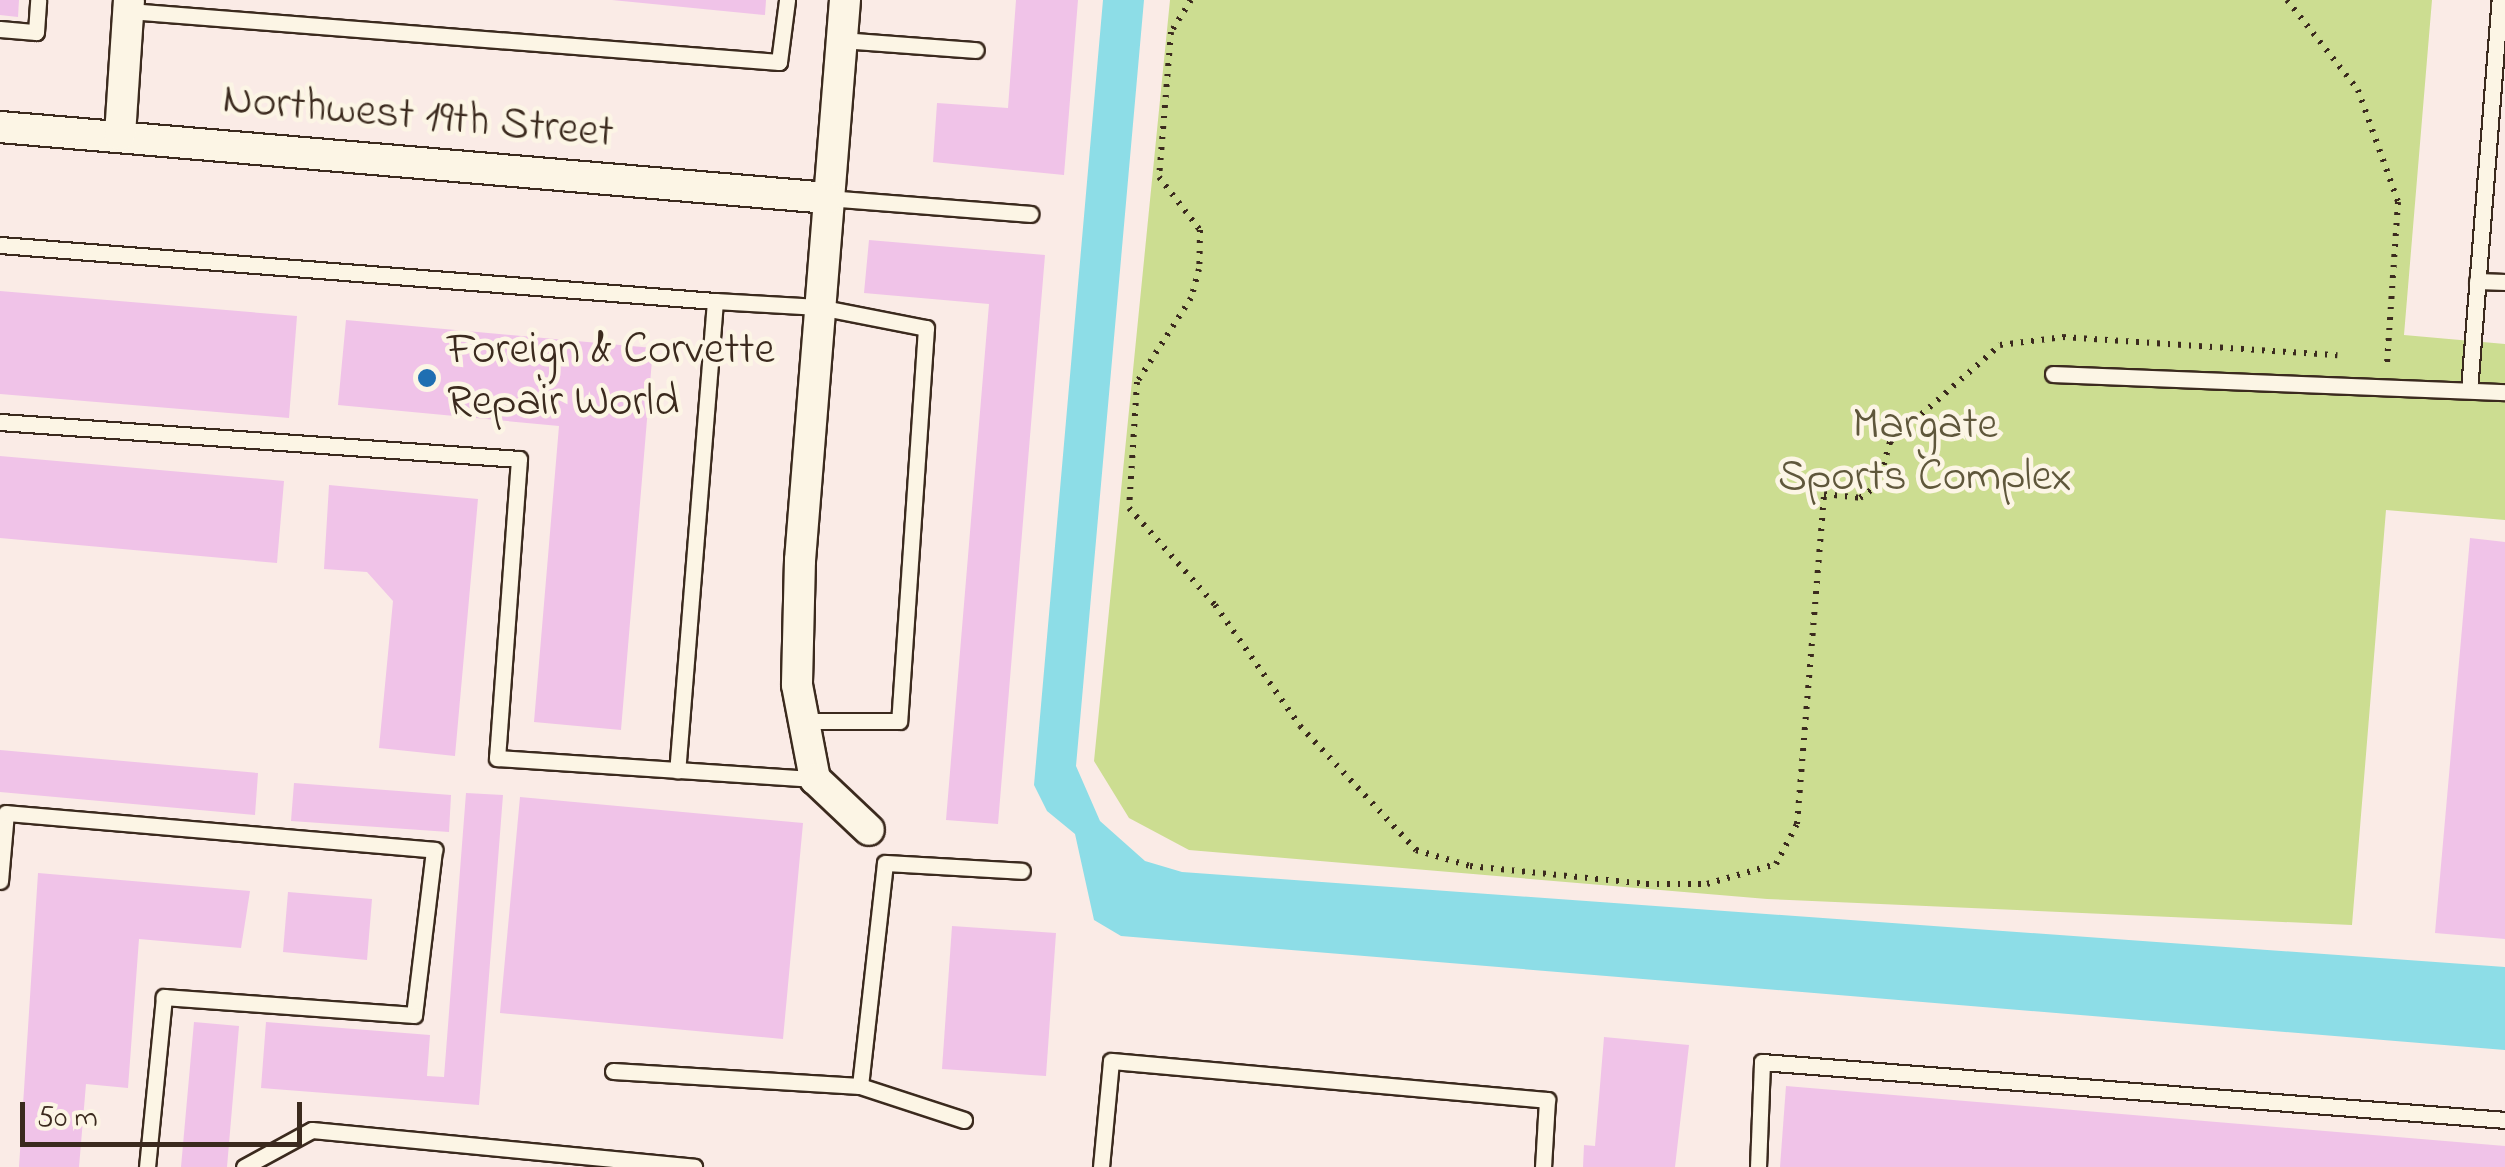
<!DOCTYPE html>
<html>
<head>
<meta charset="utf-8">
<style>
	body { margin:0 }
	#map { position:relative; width:2505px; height:1167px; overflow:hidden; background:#faebe6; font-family:"Indie Flower",sans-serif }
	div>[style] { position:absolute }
	.green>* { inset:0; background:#ccdd91 }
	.water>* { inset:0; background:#8ddde7 }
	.building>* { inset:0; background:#f0c3e8 }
	.path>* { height:6px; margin-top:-3px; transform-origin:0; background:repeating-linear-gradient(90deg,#3b2a1e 0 2.5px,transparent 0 10.5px) }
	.roads { filter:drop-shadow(2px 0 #3b2a1e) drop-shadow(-2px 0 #3b2a1e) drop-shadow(0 2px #3b2a1e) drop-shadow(0 -2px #3b2a1e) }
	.service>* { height:15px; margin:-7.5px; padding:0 7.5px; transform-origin:7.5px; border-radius:7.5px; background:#fcf5e5 }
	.minor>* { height:30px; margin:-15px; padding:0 15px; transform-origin:15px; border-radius:15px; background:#fcf5e5 }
	.dots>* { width:28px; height:28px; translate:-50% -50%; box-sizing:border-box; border:5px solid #fcf5e5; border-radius:50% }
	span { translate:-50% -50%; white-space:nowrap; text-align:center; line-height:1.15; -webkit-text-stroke:9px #fcf5e5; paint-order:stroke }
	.street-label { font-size:45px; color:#3b2a1e }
	.poi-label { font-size:45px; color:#3b2a1e }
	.left { translate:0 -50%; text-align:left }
	.park-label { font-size:45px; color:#5f573b }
	.scale { position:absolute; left:20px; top:1102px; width:282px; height:45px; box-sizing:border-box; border:5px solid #3b2a1e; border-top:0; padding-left:12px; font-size:30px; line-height:35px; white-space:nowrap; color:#3b2a1e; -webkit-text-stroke:8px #fcf5e5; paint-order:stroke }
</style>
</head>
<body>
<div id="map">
	<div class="green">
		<div style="clip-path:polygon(1170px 0,2432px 0,2404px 335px,2505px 344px,2505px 520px,2386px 510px,2352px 925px,1767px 899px,1189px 850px,1129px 818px,1094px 761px)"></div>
	</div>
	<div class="water">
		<div style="clip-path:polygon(1103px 0,1144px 0,1076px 766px,1100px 821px,1145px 861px,1182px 872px,2505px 967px,2505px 1050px,1121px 936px,1094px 920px,1075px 834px,1047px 811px,1034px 785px)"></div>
	</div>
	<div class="building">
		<div style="clip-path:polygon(0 0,19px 0,18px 17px,0 15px)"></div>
		<div style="clip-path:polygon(612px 0,766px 0,765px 15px)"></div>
		<div style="clip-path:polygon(1016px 0,1078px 0,1064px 175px,933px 162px,937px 103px,1008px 108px)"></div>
		<div style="clip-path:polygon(869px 240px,1045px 255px,998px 824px,946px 820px,989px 304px,864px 293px)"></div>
		<div style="clip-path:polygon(0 291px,297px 316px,289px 418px,0 394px)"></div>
		<div style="clip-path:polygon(346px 320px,653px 348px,621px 730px,534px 722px,559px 426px,338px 405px)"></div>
		<div style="clip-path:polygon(0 456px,284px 481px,277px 563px,0 538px)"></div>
		<div style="clip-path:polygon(329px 485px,478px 499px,455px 756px,379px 748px,393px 601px,367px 572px,324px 569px)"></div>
		<div style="clip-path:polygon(2470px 538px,2505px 542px,2505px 939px,2435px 933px)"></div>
		<div style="clip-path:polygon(0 750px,258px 773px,255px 815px,0 792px)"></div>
		<div style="clip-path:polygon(294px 783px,451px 795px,449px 832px,291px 821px)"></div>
		<div style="clip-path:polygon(466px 793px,503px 795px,479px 1105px,261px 1088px,266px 1022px,430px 1035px,427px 1076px,444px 1077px)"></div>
		<div style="clip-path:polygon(520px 797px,803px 823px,783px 1039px,500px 1013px)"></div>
		<div style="clip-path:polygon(38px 873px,250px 891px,241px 948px,139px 939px,128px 1088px,86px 1084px,79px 1167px,19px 1167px)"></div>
		<div style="clip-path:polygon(288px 892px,372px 899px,367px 960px,283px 952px)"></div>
		<div style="clip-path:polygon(952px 926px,1056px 933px,1046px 1076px,942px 1069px)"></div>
		<div style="clip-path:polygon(194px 1022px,239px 1026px,227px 1167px,181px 1167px)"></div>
		<div style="clip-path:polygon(1604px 1037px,1689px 1045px,1675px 1167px,1583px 1167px,1584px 1145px,1595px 1146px)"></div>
		<div style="clip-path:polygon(1786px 1086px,2505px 1146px,2505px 1167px,1780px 1167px)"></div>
	</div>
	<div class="path">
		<div style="left:1191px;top:0;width:38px;rotate:122deg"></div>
		<div style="left:1171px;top:32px;width:145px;rotate:94.7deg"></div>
		<div style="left:1159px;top:177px;width:67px;rotate:52.3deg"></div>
		<div style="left:1200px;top:230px;width:39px;rotate:91deg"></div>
		<div style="left:1199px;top:269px;width:30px;rotate:105deg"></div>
		<div style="left:1191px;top:298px;width:100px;rotate:122.7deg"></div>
		<div style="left:1137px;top:382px;width:126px;rotate:93.6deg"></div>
		<div style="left:1129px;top:508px;width:130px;rotate:48.4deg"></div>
		<div style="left:1215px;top:605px;width:148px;rotate:54.9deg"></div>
		<div style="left:1300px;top:726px;width:170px;rotate:46.9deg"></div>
		<div style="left:1416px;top:850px;width:56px;rotate:16.5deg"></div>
		<div style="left:1470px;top:866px;width:177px;rotate:5.8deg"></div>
		<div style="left:1646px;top:884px;width:61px"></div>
		<div style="left:1707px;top:884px;width:72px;rotate:-16.2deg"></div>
		<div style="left:1776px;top:864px;width:45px;rotate:-62.3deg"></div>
		<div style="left:1797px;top:824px;width:331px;rotate:-85.3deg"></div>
		<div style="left:1824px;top:494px;width:36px;rotate:6deg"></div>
		<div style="left:1860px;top:498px;width:22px;rotate:-36deg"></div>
		<div style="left:1878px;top:485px;width:45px;rotate:-74.4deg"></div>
		<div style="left:1890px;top:442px;width:147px;rotate:-41.4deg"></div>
		<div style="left:2000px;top:345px;width:64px;rotate:-7.2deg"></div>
		<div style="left:2063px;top:337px;width:275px;rotate:3.8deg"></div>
		<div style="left:2287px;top:0;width:115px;rotate:51.7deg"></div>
		<div style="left:2358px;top:90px;width:119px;rotate:70.3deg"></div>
		<div style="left:2398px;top:202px;width:162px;rotate:93.9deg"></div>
	</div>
	<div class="roads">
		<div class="service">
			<div style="left:129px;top:11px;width:652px;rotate:4.49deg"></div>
			<div style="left:779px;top:62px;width:63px;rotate:-82.6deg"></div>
			<div style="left:0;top:29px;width:36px;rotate:5deg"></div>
			<div style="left:36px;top:32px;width:32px;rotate:-86deg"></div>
			<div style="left:842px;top:40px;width:134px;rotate:4.3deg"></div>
			<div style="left:828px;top:198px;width:203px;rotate:4.5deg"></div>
			<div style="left:0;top:245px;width:717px;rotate:4.48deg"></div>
			<div style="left:715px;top:301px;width:471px;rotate:94.6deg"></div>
			<div style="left:2477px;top:281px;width:28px;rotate:2deg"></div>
			<div style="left:715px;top:301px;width:104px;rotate:3.3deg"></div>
			<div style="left:819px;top:307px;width:109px;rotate:11.1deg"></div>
			<div style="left:926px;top:328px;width:394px;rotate:93.9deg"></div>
			<div style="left:899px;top:721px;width:95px;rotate:180deg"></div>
			<div style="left:2053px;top:374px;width:452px;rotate:2.3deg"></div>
			<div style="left:2469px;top:390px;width:391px;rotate:-85.5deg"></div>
			<div style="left:0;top:422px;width:520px;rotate:4.08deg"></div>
			<div style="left:519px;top:459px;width:300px;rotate:94.2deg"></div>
			<div style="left:497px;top:758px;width:319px;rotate:3.8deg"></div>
			<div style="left:0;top:881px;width:68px;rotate:-85deg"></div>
			<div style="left:6px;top:813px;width:430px;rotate:4.9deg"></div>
			<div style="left:434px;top:850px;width:166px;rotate:96.9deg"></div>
			<div style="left:414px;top:1015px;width:251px;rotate:-175.9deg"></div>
			<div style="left:164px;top:997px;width:171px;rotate:95.7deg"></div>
			<div style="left:613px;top:1071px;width:247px;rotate:3.5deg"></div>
			<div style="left:964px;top:1120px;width:109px;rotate:-161.9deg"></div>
			<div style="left:860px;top:1086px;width:224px;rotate:-83.6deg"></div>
			<div style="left:885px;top:863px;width:137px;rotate:3.3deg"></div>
			<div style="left:244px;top:1167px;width:77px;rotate:-28.6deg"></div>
			<div style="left:312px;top:1130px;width:384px;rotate:5.5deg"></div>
			<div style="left:1101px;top:1167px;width:106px;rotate:-84.6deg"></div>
			<div style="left:1111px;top:1061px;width:438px;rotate:5.1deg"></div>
			<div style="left:1547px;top:1100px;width:67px;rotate:93.4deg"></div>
			<div style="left:1758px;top:1167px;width:105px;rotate:-87.8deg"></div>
			<div style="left:1762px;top:1062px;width:745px;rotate:4.46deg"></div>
		</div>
		<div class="minor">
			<div style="left:845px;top:0;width:562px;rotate:94.59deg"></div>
			<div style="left:800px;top:560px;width:125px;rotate:91.4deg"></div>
			<div style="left:797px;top:685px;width:96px;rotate:79.2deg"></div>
			<div style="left:815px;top:779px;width:74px;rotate:43.4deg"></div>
			<div style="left:0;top:127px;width:831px;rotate:4.9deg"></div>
			<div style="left:120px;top:135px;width:135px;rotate:-86.2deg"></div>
		</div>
	</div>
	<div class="dots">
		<div style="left:427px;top:378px;background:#1f6fb2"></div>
	</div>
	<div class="street-label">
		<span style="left:418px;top:118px;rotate:5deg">Northwest 19th Street</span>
	</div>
	<div class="poi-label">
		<span class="left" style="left:447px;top:378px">Foreign &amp; Corvette<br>Repair World</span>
	</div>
	<div class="park-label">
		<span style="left:1925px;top:453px">Margate<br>Sports Complex</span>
	</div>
	<div class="scale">50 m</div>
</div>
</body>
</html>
